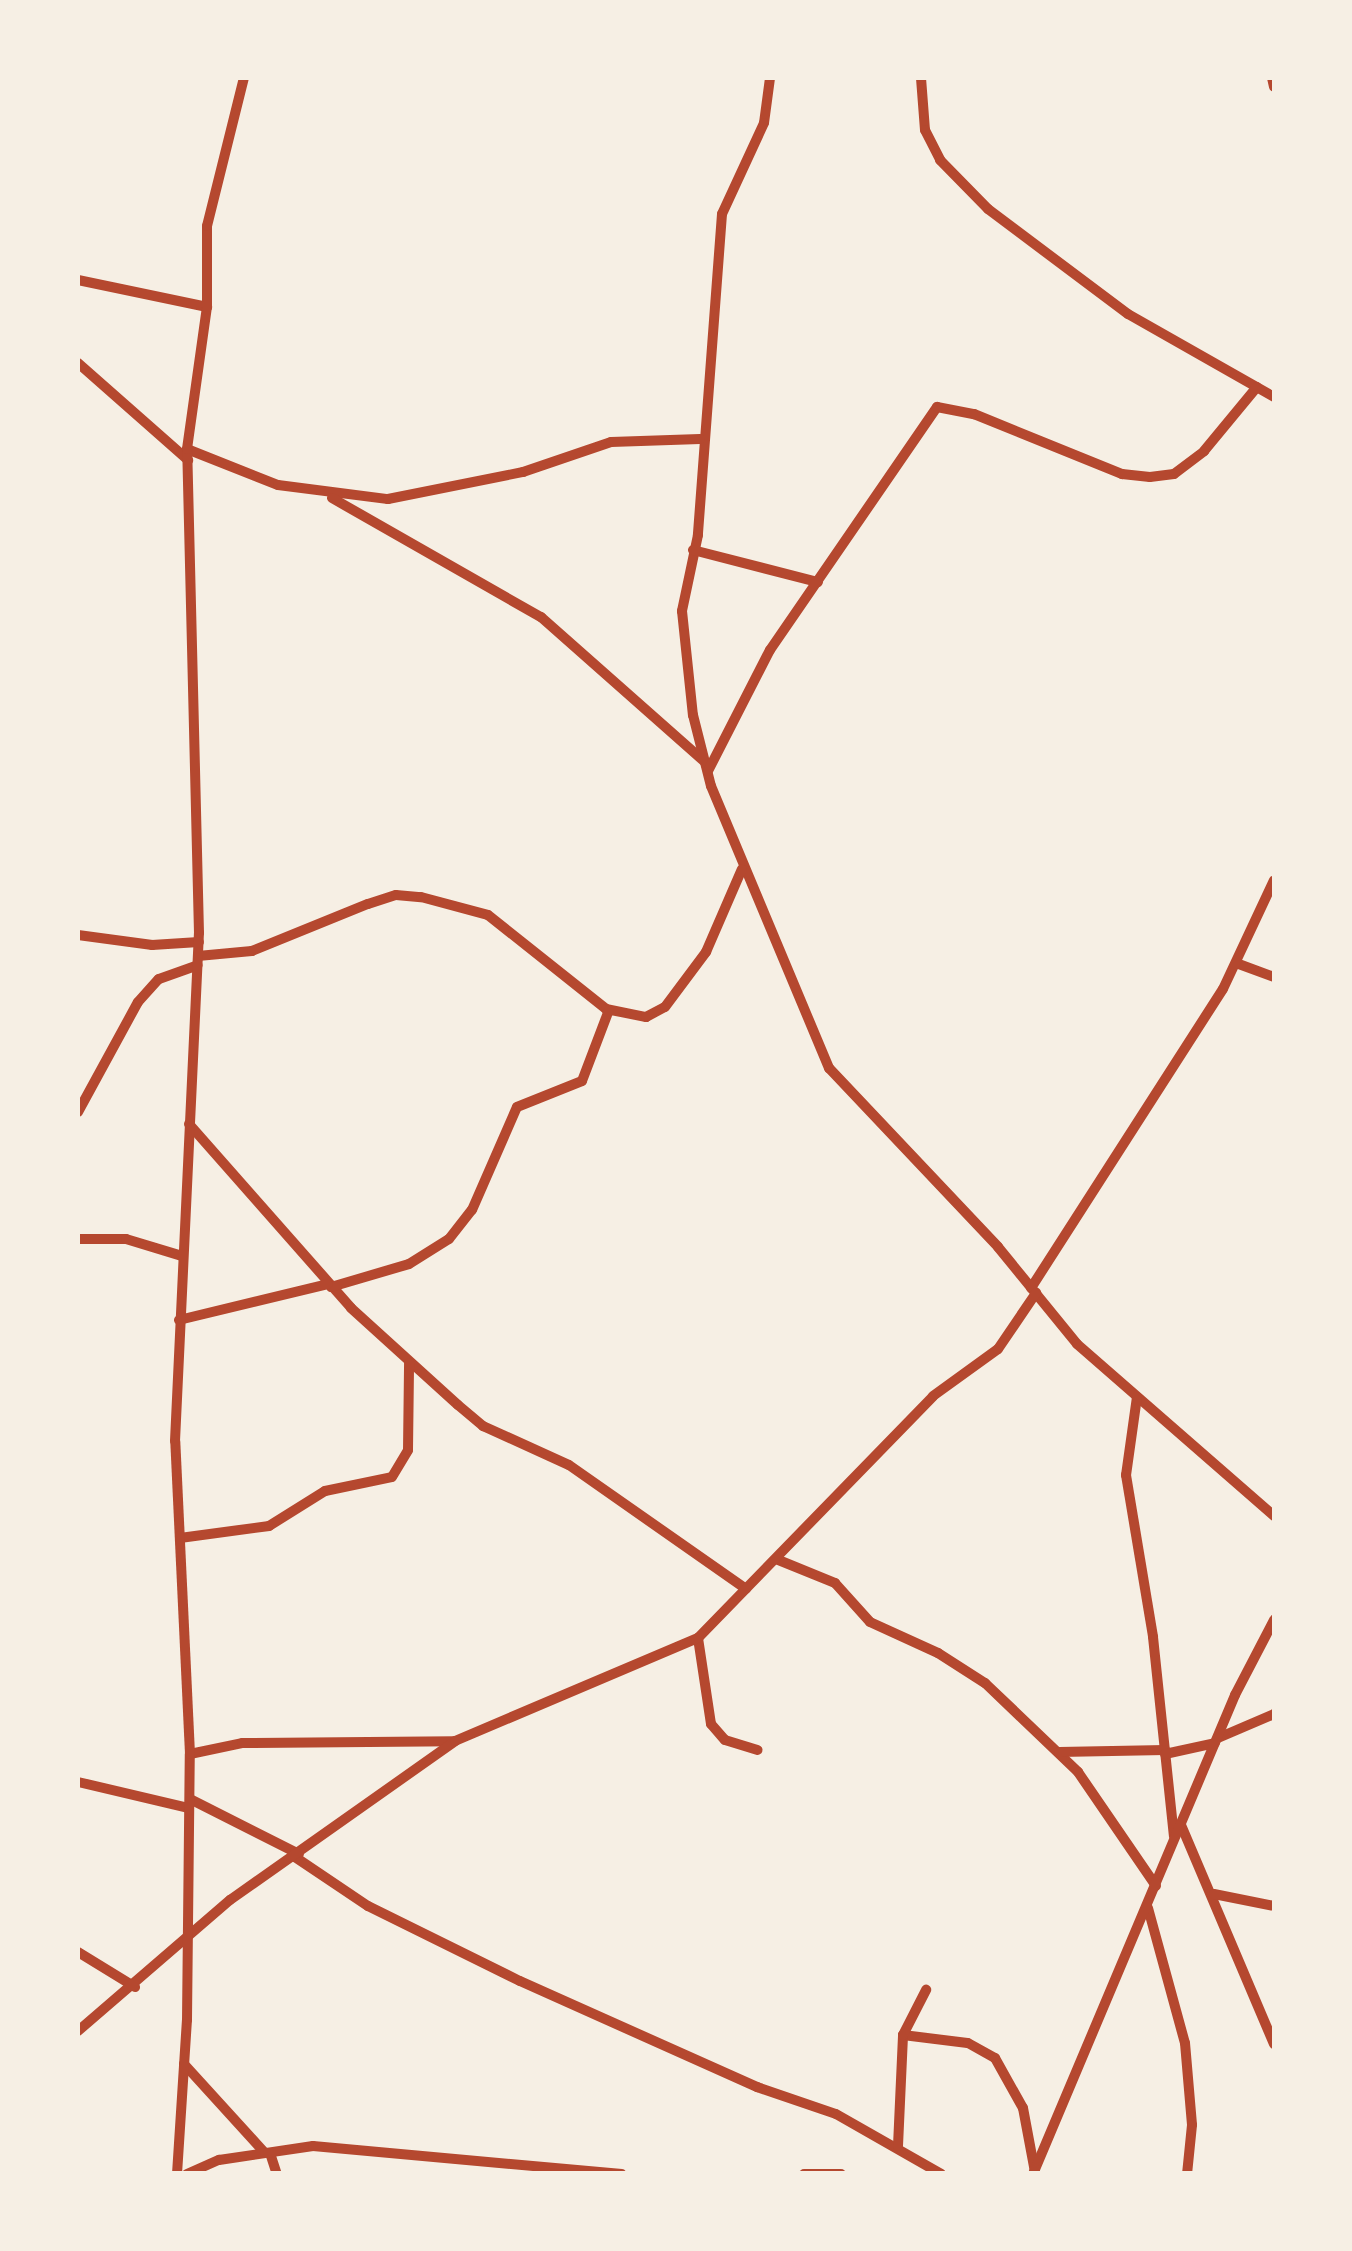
<!DOCTYPE html>
<html>
<head>
<meta charset="utf-8">
<style>
	body { margin:0 }
	#map { position:relative; width:1352px; height:2251px; overflow:hidden; background:#f6efe4; font-family:Inter,sans-serif }
	div>[style] { position:absolute }
	.minor>* { height:10px; margin:-5px; padding:0 5px; transform-origin:5px; border-radius:5px; background:#b5482f }
	span { translate:-50% -50%; white-space:nowrap; text-align:center; line-height:1.15; -webkit-text-stroke:10px #f6efe4; paint-order:stroke }
	.frame { position:absolute; inset:0; border:80px solid #f6efe4; pointer-events:none }
</style>
</head>
<body>
<div id="map">
	<div class="minor">
		<div style="left:770px;top:78px;width:45px;rotate:97.6deg"></div>
		<div style="left:764px;top:123px;width:100px;rotate:114.8deg"></div>
		<div style="left:722px;top:214px;width:322px;rotate:94.3deg"></div>
		<div style="left:698px;top:535px;width:78px;rotate:101.9deg"></div>
		<div style="left:682px;top:611px;width:105px;rotate:84deg"></div>
		<div style="left:693px;top:715px;width:73px;rotate:75.8deg"></div>
		<div style="left:711px;top:786px;width:306px;rotate:67.3deg"></div>
		<div style="left:829px;top:1068px;width:246px;rotate:46.6deg"></div>
		<div style="left:998px;top:1247px;width:125px;rotate:50.8deg"></div>
		<div style="left:1077px;top:1344px;width:262px;rotate:41.1deg"></div>
		<div style="left:921px;top:78px;width:52px;rotate:85.6deg"></div>
		<div style="left:925px;top:130px;width:34px;rotate:63deg"></div>
		<div style="left:940px;top:160px;width:69px;rotate:45.6deg"></div>
		<div style="left:988px;top:209px;width:175px;rotate:36.9deg"></div>
		<div style="left:1128px;top:314px;width:168px;rotate:29.6deg"></div>
		<div style="left:1272px;top:78px;width:9px;rotate:77deg"></div>
		<div style="left:78px;top:280px;width:132px;rotate:11.8deg"></div>
		<div style="left:78px;top:363px;width:147px;rotate:41.4deg"></div>
		<div style="left:187px;top:449px;width:98px;rotate:21.6deg"></div>
		<div style="left:278px;top:485px;width:111px;rotate:7.3deg"></div>
		<div style="left:388px;top:499px;width:138px;rotate:-11.3deg"></div>
		<div style="left:523px;top:472px;width:93px;rotate:-18.8deg"></div>
		<div style="left:611px;top:442px;width:89px;rotate:-1.9deg"></div>
		<div style="left:332px;top:498px;width:241px;rotate:29.7deg"></div>
		<div style="left:541px;top:617px;width:217px;rotate:41.5deg"></div>
		<div style="left:693px;top:550px;width:129px;rotate:14.4deg"></div>
		<div style="left:708px;top:771px;width:136px;rotate:-62.9deg"></div>
		<div style="left:770px;top:650px;width:295px;rotate:-55.5deg"></div>
		<div style="left:937px;top:407px;width:38px;rotate:11deg"></div>
		<div style="left:974px;top:414px;width:160px;rotate:22.1deg"></div>
		<div style="left:1122px;top:474px;width:28px;rotate:6deg"></div>
		<div style="left:1150px;top:477px;width:24px;rotate:-7deg"></div>
		<div style="left:1174px;top:474px;width:38px;rotate:-37deg"></div>
		<div style="left:1204px;top:451px;width:83px;rotate:-50.4deg"></div>
		<div style="left:78px;top:935px;width:75px;rotate:7.7deg"></div>
		<div style="left:152px;top:945px;width:47px;rotate:-3.7deg"></div>
		<div style="left:198px;top:956px;width:54px;rotate:-5.3deg"></div>
		<div style="left:252px;top:951px;width:125px;rotate:-22.1deg"></div>
		<div style="left:368px;top:904px;width:29px;rotate:-18deg"></div>
		<div style="left:396px;top:895px;width:25px;rotate:5deg"></div>
		<div style="left:421px;top:897px;width:69px;rotate:15deg"></div>
		<div style="left:488px;top:915px;width:151px;rotate:38.5deg"></div>
		<div style="left:606px;top:1009px;width:41px;rotate:11.3deg"></div>
		<div style="left:646px;top:1017px;width:21px;rotate:-28deg"></div>
		<div style="left:665px;top:1007px;width:69px;rotate:-53.3deg"></div>
		<div style="left:706px;top:952px;width:90px;rotate:-66.6deg"></div>
		<div style="left:1236px;top:963px;width:40px;rotate:20.2deg"></div>
		<div style="left:78px;top:1112px;width:125px;rotate:-61.4deg"></div>
		<div style="left:138px;top:1002px;width:31px;rotate:-48deg"></div>
		<div style="left:159px;top:979px;width:41px;rotate:-19.7deg"></div>
		<div style="left:189px;top:1124px;width:245px;rotate:48.6deg"></div>
		<div style="left:351px;top:1308px;width:144px;rotate:42.2deg"></div>
		<div style="left:458px;top:1405px;width:33px;rotate:40deg"></div>
		<div style="left:483px;top:1426px;width:94px;rotate:24.4deg"></div>
		<div style="left:569px;top:1465px;width:216px;rotate:35deg"></div>
		<div style="left:78px;top:1239px;width:48px"></div>
		<div style="left:126px;top:1239px;width:59px;rotate:16.9deg"></div>
		<div style="left:331px;top:1287px;width:81px;rotate:-16.4deg"></div>
		<div style="left:409px;top:1264px;width:47px;rotate:-32deg"></div>
		<div style="left:449px;top:1239px;width:37px;rotate:-52deg"></div>
		<div style="left:472px;top:1210px;width:112px;rotate:-66.4deg"></div>
		<div style="left:517px;top:1107px;width:70px;rotate:-21.8deg"></div>
		<div style="left:582px;top:1081px;width:76px;rotate:-69.2deg"></div>
		<div style="left:1031px;top:1288px;width:355px;rotate:-57.3deg"></div>
		<div style="left:1223px;top:989px;width:120px;rotate:-64.9deg"></div>
		<div style="left:179px;top:1320px;width:153px;rotate:-13.6deg"></div>
		<div style="left:1137px;top:1397px;width:79px;rotate:98deg"></div>
		<div style="left:1126px;top:1475px;width:164px;rotate:80.5deg"></div>
		<div style="left:1153px;top:1637px;width:200px;rotate:84deg"></div>
		<div style="left:180px;top:1538px;width:90px;rotate:-7.7deg"></div>
		<div style="left:269px;top:1526px;width:66px;rotate:-32deg"></div>
		<div style="left:325px;top:1491px;width:68px;rotate:-11.8deg"></div>
		<div style="left:392px;top:1477px;width:31px;rotate:-59deg"></div>
		<div style="left:408px;top:1450px;width:87px;rotate:-89.3deg"></div>
		<div style="left:776px;top:1559px;width:64px;rotate:22.1deg"></div>
		<div style="left:835px;top:1583px;width:52px;rotate:48.1deg"></div>
		<div style="left:870px;top:1622px;width:75px;rotate:24.5deg"></div>
		<div style="left:938px;top:1653px;width:56px;rotate:32.6deg"></div>
		<div style="left:985px;top:1683px;width:129px;rotate:43.7deg"></div>
		<div style="left:1078px;top:1772px;width:138px;rotate:55.6deg"></div>
		<div style="left:698px;top:1638px;width:87px;rotate:81.4deg"></div>
		<div style="left:711px;top:1724px;width:21px;rotate:49deg"></div>
		<div style="left:725px;top:1740px;width:34px;rotate:17deg"></div>
		<div style="left:1218px;top:1738px;width:61px;rotate:-23.2deg"></div>
		<div style="left:1059px;top:1752px;width:106px;rotate:-1.1deg"></div>
		<div style="left:190px;top:1754px;width:53px;rotate:-11.9deg"></div>
		<div style="left:242px;top:1743px;width:212px;rotate:-0.5deg"></div>
		<div style="left:1165px;top:1754px;width:51px;rotate:-12.4deg"></div>
		<div style="left:78px;top:1782px;width:114px;rotate:13.2deg"></div>
		<div style="left:190px;top:1799px;width:122px;rotate:26.8deg"></div>
		<div style="left:1181px;top:1825px;width:238px;rotate:67deg"></div>
		<div style="left:295px;top:1857px;width:88px;rotate:33.9deg"></div>
		<div style="left:368px;top:1906px;width:169px;rotate:26.3deg"></div>
		<div style="left:520px;top:1981px;width:260px;rotate:24.1deg"></div>
		<div style="left:757px;top:2087px;width:83px;rotate:18.9deg"></div>
		<div style="left:836px;top:2114px;width:121px;rotate:29.7deg"></div>
		<div style="left:1214px;top:1894px;width:61px;rotate:11.3deg"></div>
		<div style="left:1148px;top:1908px;width:140px;rotate:74.7deg"></div>
		<div style="left:1185px;top:2043px;width:82px;rotate:85.1deg"></div>
		<div style="left:1192px;top:2125px;width:49px;rotate:95.8deg"></div>
		<div style="left:78px;top:1952px;width:67px;rotate:31.6deg"></div>
		<div style="left:78px;top:2031px;width:201px;rotate:-40.8deg"></div>
		<div style="left:230px;top:1900px;width:276px;rotate:-35.2deg"></div>
		<div style="left:455px;top:1741px;width:264px;rotate:-23deg"></div>
		<div style="left:698px;top:1638px;width:337px;rotate:-45.8deg"></div>
		<div style="left:933px;top:1396px;width:80px;rotate:-35.9deg"></div>
		<div style="left:998px;top:1349px;width:68px;rotate:-55.8deg"></div>
		<div style="left:903px;top:2035px;width:65px;rotate:7deg"></div>
		<div style="left:968px;top:2043px;width:31px;rotate:29deg"></div>
		<div style="left:995px;top:2058px;width:57px;rotate:60.8deg"></div>
		<div style="left:1023px;top:2108px;width:65px;rotate:79.4deg"></div>
		<div style="left:184px;top:2064px;width:120px;rotate:47.7deg"></div>
		<div style="left:898px;top:2146px;width:111px;rotate:-87.4deg"></div>
		<div style="left:903px;top:2035px;width:51px;rotate:-62.9deg"></div>
		<div style="left:270px;top:2153px;width:22px;rotate:72deg"></div>
		<div style="left:177px;top:2174px;width:154px;rotate:-86.3deg"></div>
		<div style="left:187px;top:2020px;width:266px;rotate:-89.4deg"></div>
		<div style="left:190px;top:1754px;width:313px;rotate:-92.7deg"></div>
		<div style="left:175px;top:1441px;width:509px;rotate:-87.3deg"></div>
		<div style="left:199px;top:933px;width:484px;rotate:-91.4deg"></div>
		<div style="left:187px;top:449px;width:143px;rotate:-82deg"></div>
		<div style="left:207px;top:307px;width:81px;rotate:-90deg"></div>
		<div style="left:207px;top:226px;width:153px;rotate:-76deg"></div>
		<div style="left:187px;top:2174px;width:35px;rotate:-24deg"></div>
		<div style="left:219px;top:2160px;width:95px;rotate:-8.5deg"></div>
		<div style="left:313px;top:2146px;width:310px;rotate:5.2deg"></div>
		<div style="left:804px;top:2174px;width:37px"></div>
		<div style="left:1033px;top:2174px;width:520px;rotate:-67.13deg"></div>
		<div style="left:1235px;top:1695px;width:85px;rotate:-62.5deg"></div>
	</div>
	<div class="frame"></div>
</div>
</body>
</html>
